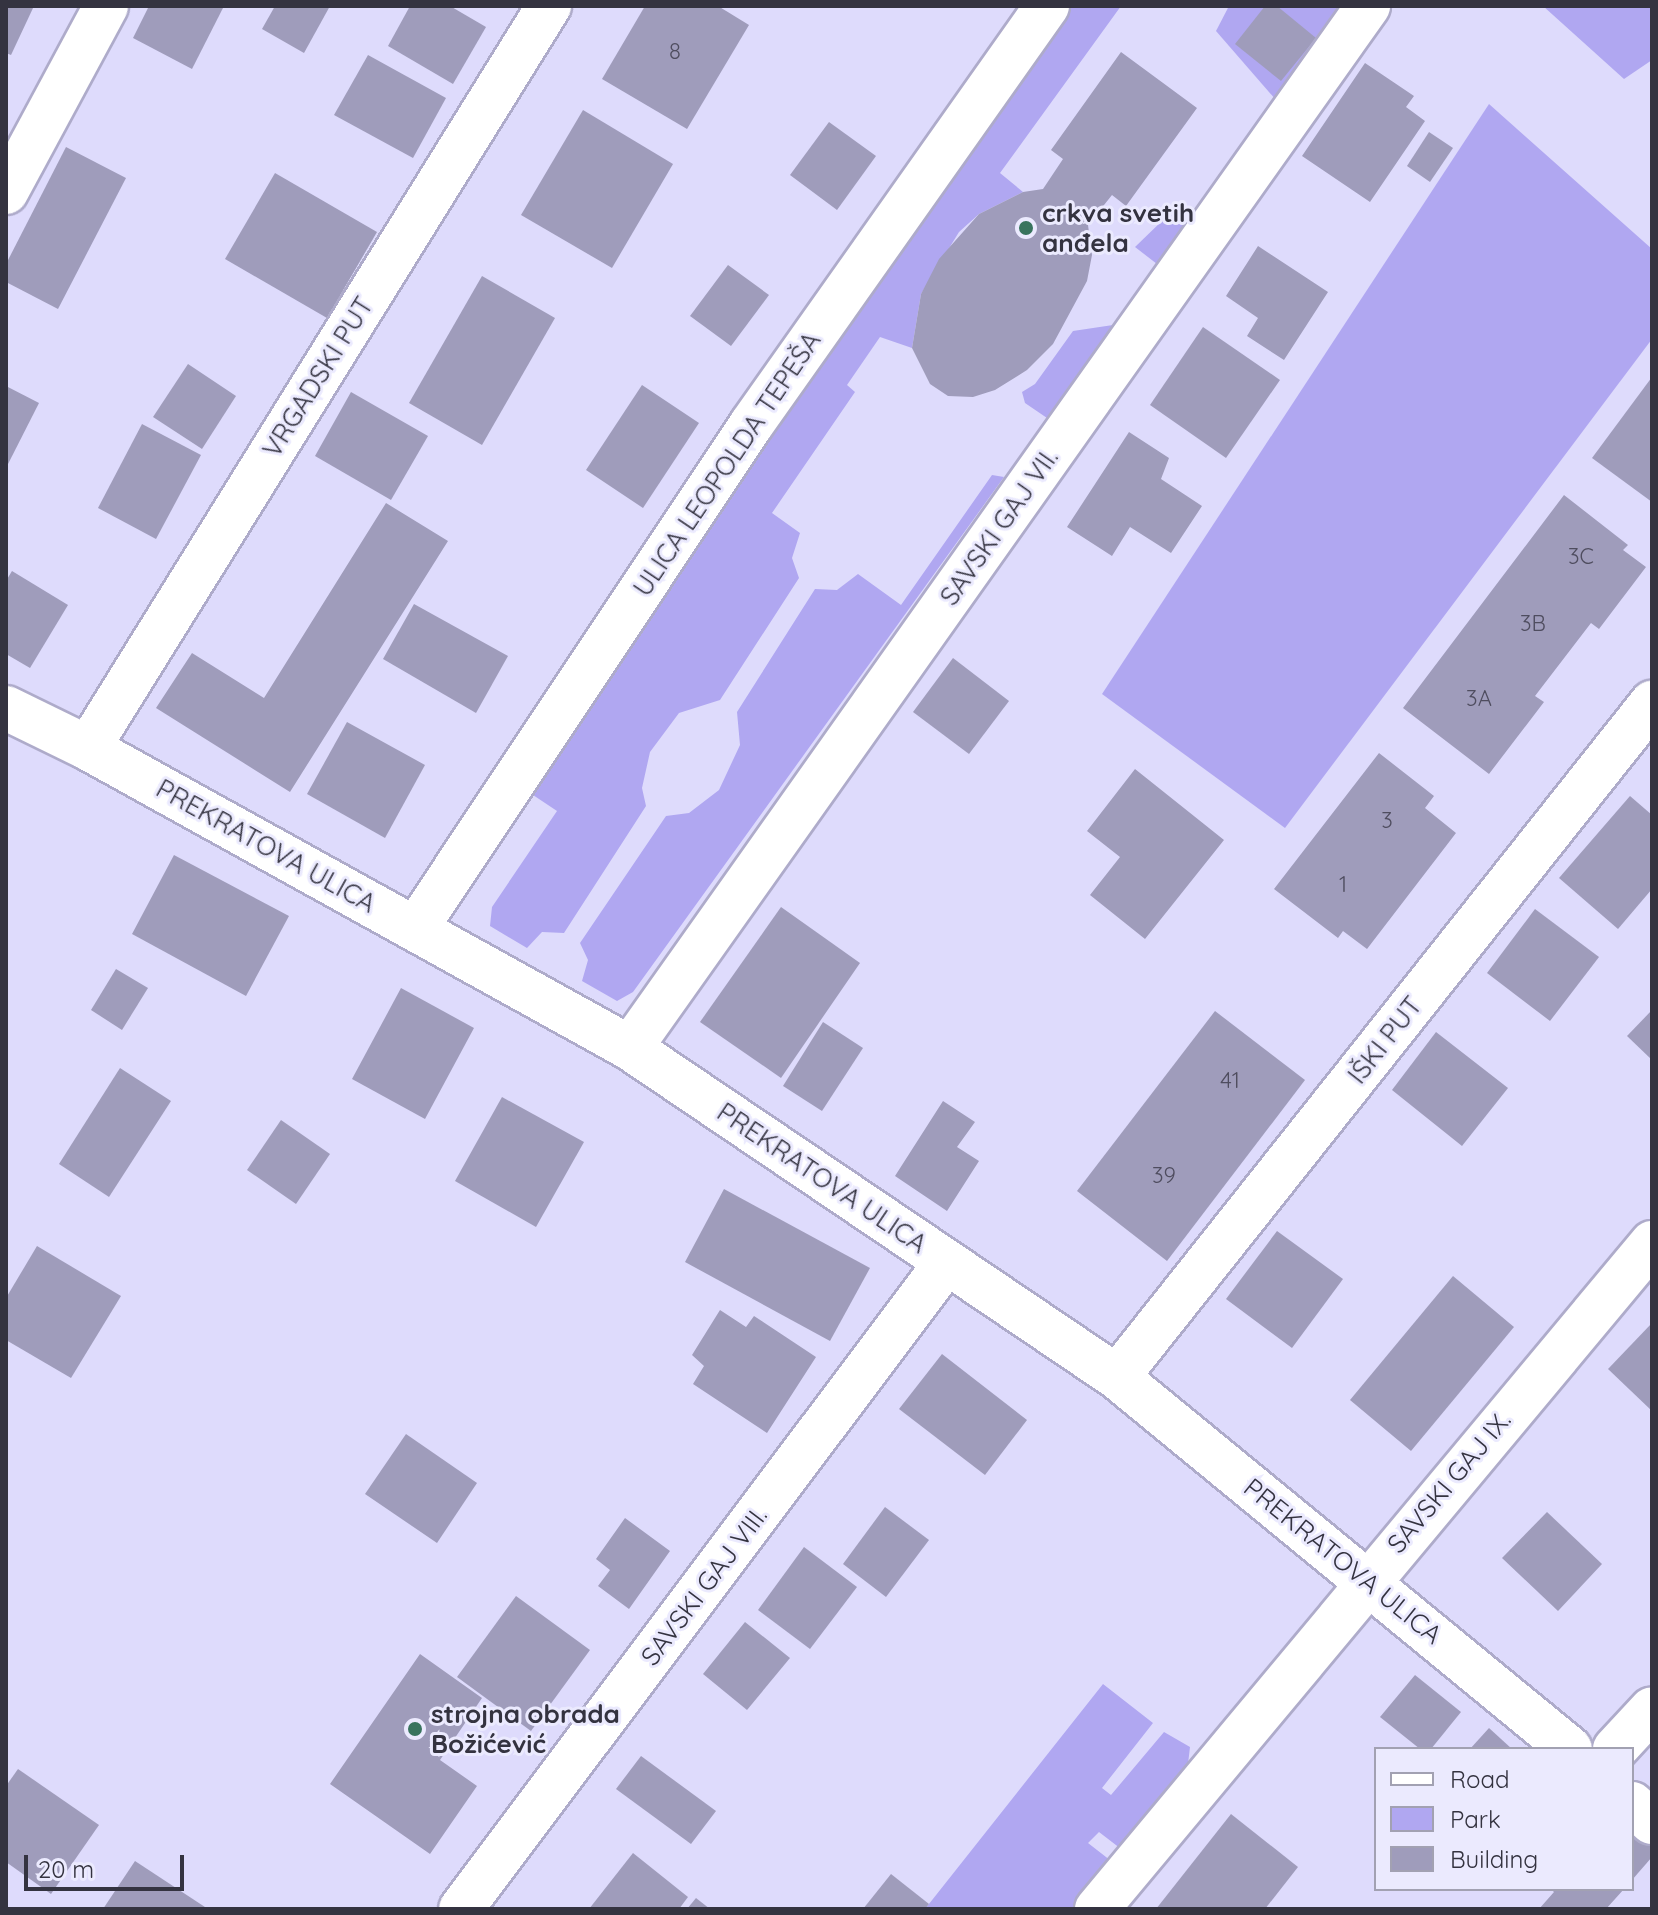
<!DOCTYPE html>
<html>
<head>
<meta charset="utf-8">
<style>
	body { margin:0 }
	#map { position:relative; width:1658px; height:1915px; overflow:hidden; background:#dedbfc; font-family:Quicksand,sans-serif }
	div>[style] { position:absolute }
	.green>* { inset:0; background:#b0a7f1 }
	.building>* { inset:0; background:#9f9cbb }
	.roads { filter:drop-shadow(2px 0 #aeabca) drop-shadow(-2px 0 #aeabca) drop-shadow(0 2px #aeabca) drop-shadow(0 -2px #aeabca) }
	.minor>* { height:44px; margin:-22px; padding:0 22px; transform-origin:22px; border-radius:22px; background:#fff }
	.tertiary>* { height:44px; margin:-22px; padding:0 22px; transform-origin:22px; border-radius:22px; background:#fff }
	.dots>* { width:22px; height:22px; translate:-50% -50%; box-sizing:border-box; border:4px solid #ebeafe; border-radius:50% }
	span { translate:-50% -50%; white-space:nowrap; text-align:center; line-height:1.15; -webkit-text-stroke:6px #ebeafe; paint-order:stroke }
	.number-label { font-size:22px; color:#4f4d5f }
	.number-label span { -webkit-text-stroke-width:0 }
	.poi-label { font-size:26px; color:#343340; font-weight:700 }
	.left { translate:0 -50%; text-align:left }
	.street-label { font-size:26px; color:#343340 }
	.frame { position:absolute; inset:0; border:8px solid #343340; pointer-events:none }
	.legend { position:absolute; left:1374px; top:1747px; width:260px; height:144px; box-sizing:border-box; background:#ebeafe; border:2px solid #a2a1b2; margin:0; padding:10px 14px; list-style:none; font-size:24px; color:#343340 }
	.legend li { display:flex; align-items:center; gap:16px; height:40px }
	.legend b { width:40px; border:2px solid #a2a1b2 }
	.scale { position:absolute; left:24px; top:1855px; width:160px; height:36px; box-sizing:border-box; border:4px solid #343340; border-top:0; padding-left:10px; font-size:24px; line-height:28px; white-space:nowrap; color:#343340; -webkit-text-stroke:6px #ebeafe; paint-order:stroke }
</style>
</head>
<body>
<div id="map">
	<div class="green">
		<div style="clip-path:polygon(1072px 6px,1121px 6px,1000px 173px,1023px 192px,979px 214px,959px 232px,921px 294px,912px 348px,880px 337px,847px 385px,855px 392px,772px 513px,800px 533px,792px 558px,799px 578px,720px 700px,679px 713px,650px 752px,642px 788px,646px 806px,564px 933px,542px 932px,527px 948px,490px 926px,492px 907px,557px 811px,524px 789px)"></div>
		<div style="clip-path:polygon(1229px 6px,1343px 6px,1276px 100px,1216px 31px)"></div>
		<div style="clip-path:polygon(1543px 6px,1652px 6px,1652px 60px,1624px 79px)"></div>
		<div style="clip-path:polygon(1489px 104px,1652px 249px,1652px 339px,1285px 828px,1102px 694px)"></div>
		<div style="clip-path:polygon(1185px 208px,1195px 212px,1157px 264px,1135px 247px,1165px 218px)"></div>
		<div style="clip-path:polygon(1113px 325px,1047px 418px,1025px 403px,1022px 392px,1035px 384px,1073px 331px)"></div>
		<div style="clip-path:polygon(992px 475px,1004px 477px,633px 992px,617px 1001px,582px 981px,588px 960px,580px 943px,666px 816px,689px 813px,719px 790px,740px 745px,737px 712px,815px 589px,837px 590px,858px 574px,901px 605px)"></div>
		<div style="clip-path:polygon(1103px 1684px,1153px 1723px,1102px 1788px,1111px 1795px,1164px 1732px,1190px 1747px,1186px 1781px,1125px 1852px,1099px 1832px,1088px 1843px,1115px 1864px,1077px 1909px,925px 1909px)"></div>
	</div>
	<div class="building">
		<div style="clip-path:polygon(6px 6px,34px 6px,11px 55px,6px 53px)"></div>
		<div style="clip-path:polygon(149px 6px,224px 6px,192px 69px,133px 38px)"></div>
		<div style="clip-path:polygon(275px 6px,330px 6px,304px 53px,262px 29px)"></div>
		<div style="clip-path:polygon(410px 6px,450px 6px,486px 27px,453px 84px,388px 46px)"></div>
		<div style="clip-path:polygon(645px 6px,718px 6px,749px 25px,687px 129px,602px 79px)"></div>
		<div style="clip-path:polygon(1265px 6px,1277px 6px,1316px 38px,1281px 81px,1235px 44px)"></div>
		<div style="clip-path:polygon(1121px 52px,1197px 108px,1126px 206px,1112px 195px,1088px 225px,1092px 255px,1087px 281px,1053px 344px,1027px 370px,995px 390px,973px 397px,948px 396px,930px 384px,912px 348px,921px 294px,939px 259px,979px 214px,1023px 192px,1043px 189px,1063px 159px,1051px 150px)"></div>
		<div style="clip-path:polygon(368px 55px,446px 98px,413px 158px,334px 115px)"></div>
		<div style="clip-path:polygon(1365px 63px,1414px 96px,1406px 107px,1425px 121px,1370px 202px,1302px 156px)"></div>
		<div style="clip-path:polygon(583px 110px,673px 164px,612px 268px,521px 215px)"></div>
		<div style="clip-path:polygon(829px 122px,876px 156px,837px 210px,790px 175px)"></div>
		<div style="clip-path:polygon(1429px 132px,1453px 148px,1430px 182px,1407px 166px)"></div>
		<div style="clip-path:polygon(66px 147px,126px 178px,58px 309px,6px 282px,6px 264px)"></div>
		<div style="clip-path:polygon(275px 173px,377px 232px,327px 318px,225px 259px)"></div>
		<div style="clip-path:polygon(1258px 246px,1328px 292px,1284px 360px,1247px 336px,1258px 318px,1226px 296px)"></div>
		<div style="clip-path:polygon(728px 265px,769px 295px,731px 346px,690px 316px)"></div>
		<div style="clip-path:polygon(482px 276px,555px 318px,482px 445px,409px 403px)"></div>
		<div style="clip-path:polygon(1203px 327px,1280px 380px,1226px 458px,1150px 405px)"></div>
		<div style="clip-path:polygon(188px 364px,236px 396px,202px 449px,153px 417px)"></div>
		<div style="clip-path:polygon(1652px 377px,1652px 502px,1592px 458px)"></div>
		<div style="clip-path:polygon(642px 385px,699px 423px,643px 508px,586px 470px)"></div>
		<div style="clip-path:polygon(6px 386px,39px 403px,6px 468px)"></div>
		<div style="clip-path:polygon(351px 392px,428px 436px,391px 500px,315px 456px)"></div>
		<div style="clip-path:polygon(142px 424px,201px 455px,156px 539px,98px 508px)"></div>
		<div style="clip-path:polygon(1129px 432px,1169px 458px,1161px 479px,1202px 506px,1171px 553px,1130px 527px,1112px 556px,1067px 527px)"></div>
		<div style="clip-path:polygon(1564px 495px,1628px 545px,1623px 550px,1646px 567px,1599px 629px,1591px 623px,1535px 696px,1544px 702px,1489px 774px,1403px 708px)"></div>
		<div style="clip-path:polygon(386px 503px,448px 541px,290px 792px,156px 708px,192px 653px,264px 698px)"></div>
		<div style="clip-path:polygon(12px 571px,68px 605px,30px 668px,6px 654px,6px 581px)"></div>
		<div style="clip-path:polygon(414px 604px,508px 656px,476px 713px,383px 659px)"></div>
		<div style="clip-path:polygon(953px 658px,1009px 701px,969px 754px,913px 712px)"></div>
		<div style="clip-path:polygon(347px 722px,425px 765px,385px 838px,307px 794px)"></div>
		<div style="clip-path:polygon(1379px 753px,1434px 796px,1425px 808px,1456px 833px,1367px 949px,1343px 931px,1338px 938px,1274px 889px)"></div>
		<div style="clip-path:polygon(1135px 769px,1224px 840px,1145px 939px,1090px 895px,1120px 857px,1087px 831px)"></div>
		<div style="clip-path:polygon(1630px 796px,1652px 815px,1652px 889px,1618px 929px,1559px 878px)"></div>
		<div style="clip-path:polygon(174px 855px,289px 916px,246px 996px,132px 934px)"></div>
		<div style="clip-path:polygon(781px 907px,860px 963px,781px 1078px,700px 1022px)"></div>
		<div style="clip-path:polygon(1535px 909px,1599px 957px,1550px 1021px,1487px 973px)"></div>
		<div style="clip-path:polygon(116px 969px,148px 988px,122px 1030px,91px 1010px)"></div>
		<div style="clip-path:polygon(401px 988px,474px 1028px,425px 1119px,352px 1079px)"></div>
		<div style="clip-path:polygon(1652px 1010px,1652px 1060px,1627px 1036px)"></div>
		<div style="clip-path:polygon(1215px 1011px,1305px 1080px,1167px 1261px,1077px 1191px)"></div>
		<div style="clip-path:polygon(823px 1022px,863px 1048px,822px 1111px,783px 1086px)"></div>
		<div style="clip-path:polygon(1436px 1032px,1508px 1088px,1462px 1146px,1392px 1090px)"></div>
		<div style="clip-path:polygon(120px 1068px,171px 1101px,109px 1197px,59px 1164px)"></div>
		<div style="clip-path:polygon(502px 1097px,584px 1142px,536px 1227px,455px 1181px)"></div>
		<div style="clip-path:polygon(943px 1101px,975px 1122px,957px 1147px,979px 1161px,947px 1211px,895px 1176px)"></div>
		<div style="clip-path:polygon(281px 1120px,330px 1154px,296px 1204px,247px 1170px)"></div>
		<div style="clip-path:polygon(724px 1189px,870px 1268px,830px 1341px,685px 1262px)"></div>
		<div style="clip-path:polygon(1277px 1231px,1343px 1279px,1292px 1348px,1226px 1299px)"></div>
		<div style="clip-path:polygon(37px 1246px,121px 1296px,71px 1378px,6px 1340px,6px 1298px)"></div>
		<div style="clip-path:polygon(1453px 1276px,1514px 1327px,1411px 1451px,1350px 1400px)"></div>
		<div style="clip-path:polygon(720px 1310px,746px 1327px,754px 1316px,816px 1357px,767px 1433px,693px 1384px,704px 1366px,692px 1355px)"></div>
		<div style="clip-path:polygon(1652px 1323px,1652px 1411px,1608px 1369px)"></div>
		<div style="clip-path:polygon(942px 1354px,1027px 1420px,985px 1475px,899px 1409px)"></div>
		<div style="clip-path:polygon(406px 1434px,477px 1483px,437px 1543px,365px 1494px)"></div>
		<div style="clip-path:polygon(885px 1507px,929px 1540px,886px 1597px,843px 1564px)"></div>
		<div style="clip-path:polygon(1547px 1512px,1602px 1564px,1558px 1611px,1502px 1558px)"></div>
		<div style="clip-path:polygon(625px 1518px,670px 1551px,629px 1609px,598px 1586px,610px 1570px,596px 1559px)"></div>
		<div style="clip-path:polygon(804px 1547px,857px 1587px,810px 1649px,758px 1610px)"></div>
		<div style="clip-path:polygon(516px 1596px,590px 1650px,531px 1731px,457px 1677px)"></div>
		<div style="clip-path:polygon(745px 1622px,790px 1658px,747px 1710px,703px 1674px)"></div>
		<div style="clip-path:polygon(420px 1654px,482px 1698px,440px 1760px,477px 1786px,430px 1854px,330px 1784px)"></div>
		<div style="clip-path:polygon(1415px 1675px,1461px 1712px,1431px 1749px,1420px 1749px,1380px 1717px)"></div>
		<div style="clip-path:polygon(1489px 1728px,1512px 1749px,1470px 1749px)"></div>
		<div style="clip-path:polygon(641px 1756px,716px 1811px,691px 1844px,616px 1789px)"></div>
		<div style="clip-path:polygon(18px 1769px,99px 1825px,51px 1894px,6px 1862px,6px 1786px)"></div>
		<div style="clip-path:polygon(1231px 1814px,1298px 1867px,1265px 1909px,1156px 1909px)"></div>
		<div style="clip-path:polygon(1632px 1822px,1652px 1840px,1652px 1857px,1632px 1880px)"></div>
		<div style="clip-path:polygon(633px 1853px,688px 1897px,679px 1909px,589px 1909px)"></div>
		<div style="clip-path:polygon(135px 1861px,208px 1909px,103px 1909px)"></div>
		<div style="clip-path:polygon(891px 1874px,929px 1904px,925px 1909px,863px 1909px)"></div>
		<div style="clip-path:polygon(1551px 1889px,1624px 1889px,1606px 1909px,1539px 1909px,1554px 1892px)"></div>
		<div style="clip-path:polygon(696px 1898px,710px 1909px,687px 1909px)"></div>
	</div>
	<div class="roads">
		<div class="minor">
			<div style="left:6px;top:192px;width:211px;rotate:-61.7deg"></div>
			<div style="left:88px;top:748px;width:874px;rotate:-58.15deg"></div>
			<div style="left:416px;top:928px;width:604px;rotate:-56.34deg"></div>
			<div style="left:751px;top:425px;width:513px;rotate:-54.76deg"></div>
			<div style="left:630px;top:1048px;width:1277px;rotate:-54.69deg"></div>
			<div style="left:1117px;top:1377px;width:861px;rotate:-51.56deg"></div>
			<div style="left:1615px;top:1749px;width:54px;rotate:-47.2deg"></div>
			<div style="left:461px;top:1909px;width:808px;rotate:-53.1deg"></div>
			<div style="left:1097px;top:1909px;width:867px;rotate:-50.19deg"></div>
		</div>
		<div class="tertiary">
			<div style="left:6px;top:708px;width:91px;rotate:26deg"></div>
			<div style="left:88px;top:748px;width:619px;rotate:28.96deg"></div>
			<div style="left:630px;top:1048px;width:588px;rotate:34.04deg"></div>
			<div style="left:1117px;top:1377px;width:586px;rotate:39.39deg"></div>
			<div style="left:1632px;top:1804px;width:27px;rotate:42deg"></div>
		</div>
	</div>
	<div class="dots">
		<div style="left:1026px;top:228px;background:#39745e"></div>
		<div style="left:415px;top:1729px;background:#39745e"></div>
	</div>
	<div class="number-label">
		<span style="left:675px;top:52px">8</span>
		<span style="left:1581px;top:557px">3C</span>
		<span style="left:1533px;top:624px">3B</span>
		<span style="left:1479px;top:699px">3A</span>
		<span style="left:1387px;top:821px">3</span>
		<span style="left:1343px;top:885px">1</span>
		<span style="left:1230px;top:1081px">41</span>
		<span style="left:1164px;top:1176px">39</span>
	</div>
	<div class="poi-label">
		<span class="left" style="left:1042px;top:228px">crkva svetih<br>anđela</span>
		<span class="left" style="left:431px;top:1729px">strojna obrada<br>Božićević</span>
	</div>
	<div class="street-label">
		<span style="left:318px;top:377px;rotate:-58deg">VRGADSKI PUT</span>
		<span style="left:727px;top:464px;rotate:-56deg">ULICA LEOPOLDA TEPEŠA</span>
		<span style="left:999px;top:527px;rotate:-55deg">SAVSKI GAJ VII.</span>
		<span style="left:266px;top:846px;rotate:29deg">PREKRATOVA ULICA</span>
		<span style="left:1385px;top:1040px;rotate:-52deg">IŠKI PUT</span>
		<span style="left:822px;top:1178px;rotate:34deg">PREKRATOVA ULICA</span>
		<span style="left:1449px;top:1482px;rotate:-50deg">SAVSKI GAJ IX.</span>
		<span style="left:1343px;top:1561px;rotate:39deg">PREKRATOVA ULICA</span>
		<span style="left:704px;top:1586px;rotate:-53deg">SAVSKI GAJ VIII.</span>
	</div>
	<div class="frame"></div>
	<ul class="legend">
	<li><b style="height:10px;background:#fff"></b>Road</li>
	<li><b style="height:22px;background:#b0a7f1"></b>Park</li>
	<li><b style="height:22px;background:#9f9cbb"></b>Building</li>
	</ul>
	<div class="scale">20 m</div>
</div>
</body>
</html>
